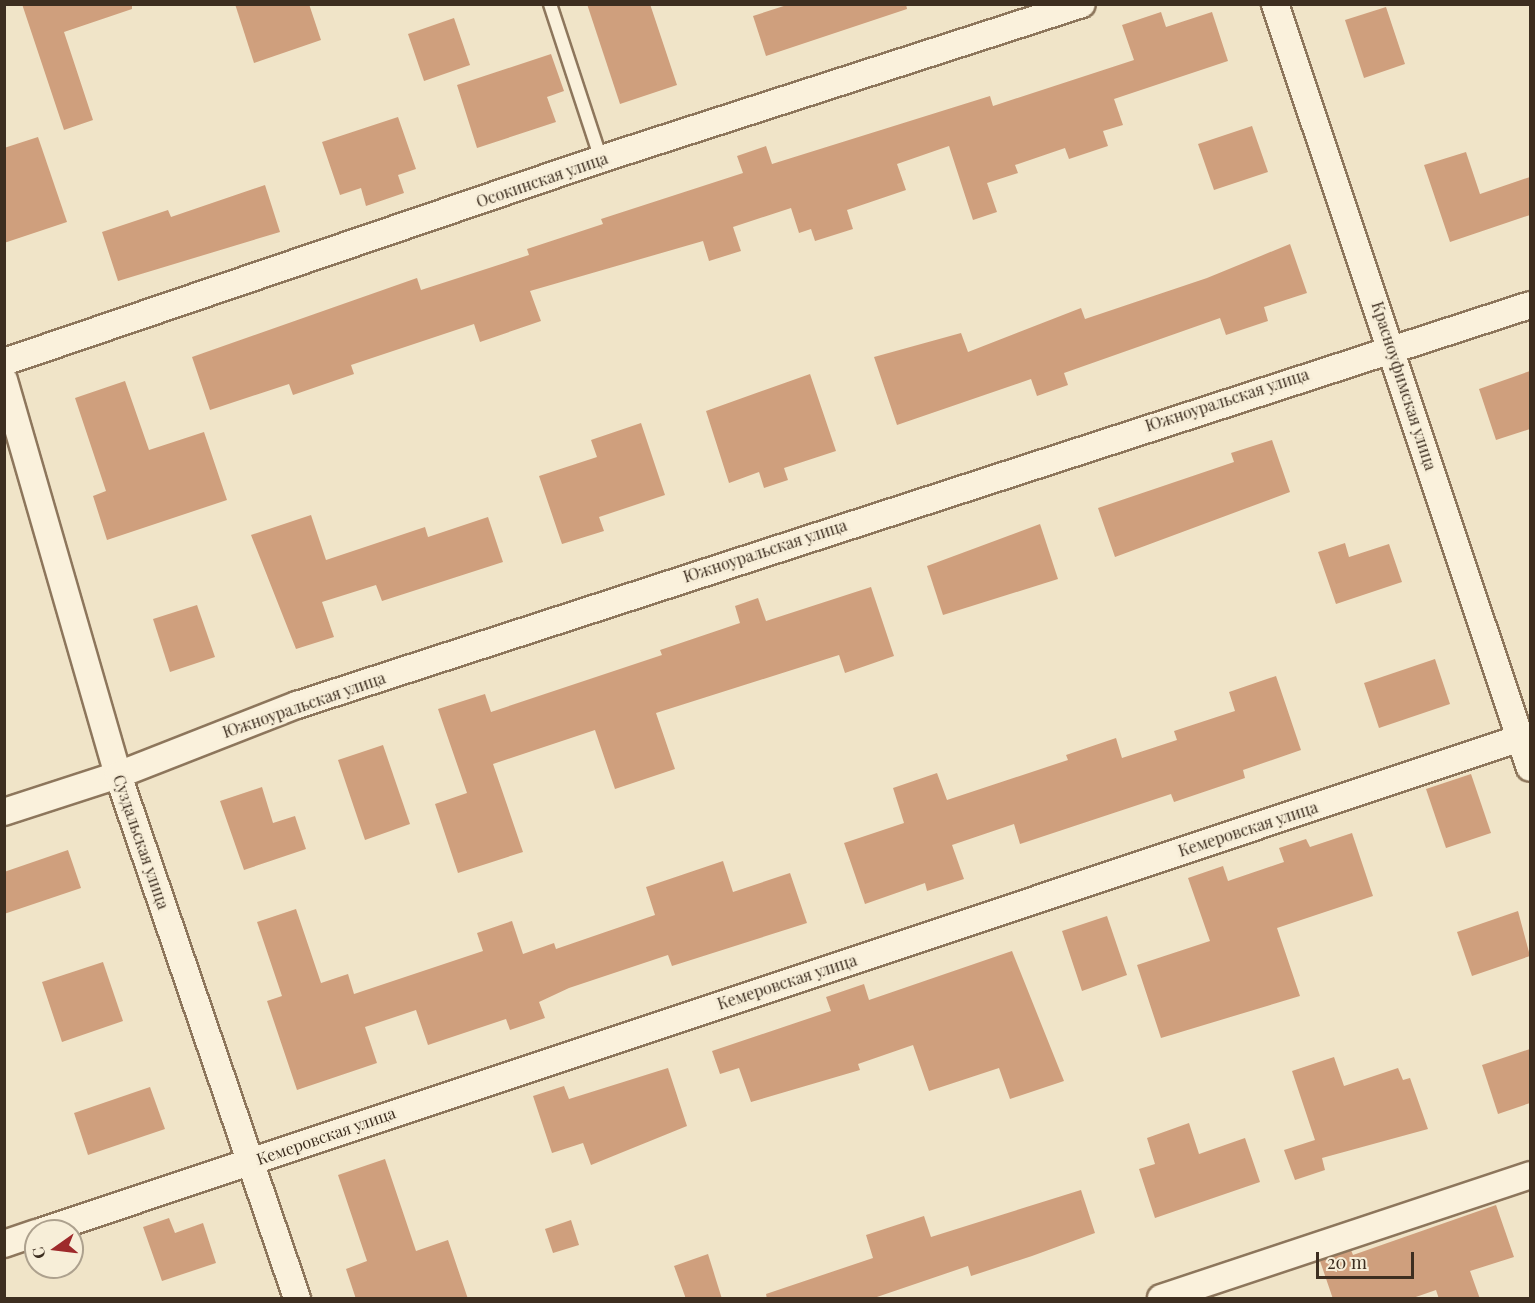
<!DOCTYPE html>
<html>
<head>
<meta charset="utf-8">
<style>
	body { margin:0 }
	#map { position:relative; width:1535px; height:1303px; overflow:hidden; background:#f0e4c8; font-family:"Playfair Display",serif }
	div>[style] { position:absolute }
	.building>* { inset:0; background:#cf9f7d }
	.roads { filter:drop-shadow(2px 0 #8d765c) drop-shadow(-2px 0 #8d765c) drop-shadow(0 2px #8d765c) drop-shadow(0 -2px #8d765c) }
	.service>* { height:12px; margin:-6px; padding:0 6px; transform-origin:6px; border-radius:6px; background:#faf1dc }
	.minor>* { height:26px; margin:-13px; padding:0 13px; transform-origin:13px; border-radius:13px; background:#faf1dc }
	span { translate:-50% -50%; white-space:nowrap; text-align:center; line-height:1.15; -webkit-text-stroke:5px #f7eed8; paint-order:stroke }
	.street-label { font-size:16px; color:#3d2e20 }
	.frame { position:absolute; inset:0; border:6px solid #3d2e20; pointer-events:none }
	.north { position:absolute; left:24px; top:1219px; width:60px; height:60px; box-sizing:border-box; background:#f7eed8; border:2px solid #ada18e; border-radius:50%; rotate:256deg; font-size:16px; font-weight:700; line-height:24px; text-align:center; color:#3d2e20 }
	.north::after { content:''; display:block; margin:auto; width:21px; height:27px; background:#9e2a2b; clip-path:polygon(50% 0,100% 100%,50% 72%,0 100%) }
	.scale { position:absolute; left:1316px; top:1252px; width:98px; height:27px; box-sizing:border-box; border:3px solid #3d2e20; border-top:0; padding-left:8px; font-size:18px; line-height:21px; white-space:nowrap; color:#3d2e20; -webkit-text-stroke:4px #f7eed8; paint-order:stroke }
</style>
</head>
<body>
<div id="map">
	<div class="building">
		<div style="clip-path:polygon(22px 4px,132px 4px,132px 9px,64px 32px,93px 120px,64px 130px)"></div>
		<div style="clip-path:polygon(235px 4px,309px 4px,321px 40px,254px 63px)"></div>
		<div style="clip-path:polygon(587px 4px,650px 4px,677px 85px,620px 104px)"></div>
		<div style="clip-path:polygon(790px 4px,906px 4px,907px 9px,766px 56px,753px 16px)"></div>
		<div style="clip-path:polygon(1386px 7px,1405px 64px,1364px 78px,1345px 20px)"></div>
		<div style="clip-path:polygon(1161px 12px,1166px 27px,1212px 12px,1228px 61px,1114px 99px,1123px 125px,1103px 131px,1108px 146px,1069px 159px,1065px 148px,1015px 165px,1018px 173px,987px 183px,997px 212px,973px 220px,949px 146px,897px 164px,906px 190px,847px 210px,853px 229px,815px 241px,811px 229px,799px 233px,791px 208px,733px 227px,741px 251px,709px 261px,703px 241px,530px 291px,541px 321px,480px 342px,474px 324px,351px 365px,354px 374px,293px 395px,289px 384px,210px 410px,192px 357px,417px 278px,421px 290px,529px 255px,527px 249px,603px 224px,601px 219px,743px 173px,737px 156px,766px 146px,772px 164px,990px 96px,993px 106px,1134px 60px,1122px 25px)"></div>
		<div style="clip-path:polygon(454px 18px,470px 65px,424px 81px,408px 34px)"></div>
		<div style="clip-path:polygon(551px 54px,564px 91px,547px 97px,556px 122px,477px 148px,457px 85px)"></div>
		<div style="clip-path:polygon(398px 117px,416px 169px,398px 175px,404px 193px,366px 206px,361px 188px,340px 195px,322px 142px)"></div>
		<div style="clip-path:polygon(1252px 126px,1268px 172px,1214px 190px,1198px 144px)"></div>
		<div style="clip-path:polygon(38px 137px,67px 222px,4px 243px,4px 148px)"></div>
		<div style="clip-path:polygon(1466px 152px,1480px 194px,1530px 177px,1530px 215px,1450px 242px,1424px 165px)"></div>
		<div style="clip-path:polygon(265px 185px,280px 232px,118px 281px,102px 232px,168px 210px,171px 217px)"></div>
		<div style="clip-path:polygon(1290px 244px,1307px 293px,1264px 307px,1268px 321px,1226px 335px,1220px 318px,1064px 373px,1068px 385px,1037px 396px,1031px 379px,897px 425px,874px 357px,961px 333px,968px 352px,1081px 308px,1085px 319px,1207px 278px)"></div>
		<div style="clip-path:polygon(1530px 371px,1530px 429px,1496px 440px,1479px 389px)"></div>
		<div style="clip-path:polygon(810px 374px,836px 451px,784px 468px,788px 480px,764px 488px,759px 472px,729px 483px,706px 411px)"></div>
		<div style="clip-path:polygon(125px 381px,149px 450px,204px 432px,227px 500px,107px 540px,93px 496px,106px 491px,75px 398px)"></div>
		<div style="clip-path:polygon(641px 423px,665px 495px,599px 517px,604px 531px,562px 544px,539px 476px,597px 457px,591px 440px)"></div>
		<div style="clip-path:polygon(1272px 440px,1290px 492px,1115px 557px,1098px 508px,1234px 462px,1231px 453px)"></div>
		<div style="clip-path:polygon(311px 515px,326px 560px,425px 527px,428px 537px,488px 517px,503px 562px,382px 601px,376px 585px,322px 602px,334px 637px,296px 649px,251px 535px)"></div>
		<div style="clip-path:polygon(1040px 524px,1058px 579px,943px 615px,927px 566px)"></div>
		<div style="clip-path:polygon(1345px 543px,1349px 557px,1389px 544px,1402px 582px,1336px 604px,1318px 552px)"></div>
		<div style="clip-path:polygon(871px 587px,894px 656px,845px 673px,839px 655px,656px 713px,675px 769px,615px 789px,595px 730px,493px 764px,523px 852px,458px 873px,435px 804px,467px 793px,438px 709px,485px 694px,491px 712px,662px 655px,660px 650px,740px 623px,735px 606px,758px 598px,766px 621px)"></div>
		<div style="clip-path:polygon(197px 605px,215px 657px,170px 672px,153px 619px)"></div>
		<div style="clip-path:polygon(1435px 659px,1450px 704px,1379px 728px,1364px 683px)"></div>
		<div style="clip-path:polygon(1276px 676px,1301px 750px,1243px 770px,1245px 778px,1174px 802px,1171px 794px,1020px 844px,1014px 824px,952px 845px,964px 879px,927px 891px,925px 883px,865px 904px,844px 843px,904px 823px,893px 788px,937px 773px,947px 800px,1068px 760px,1066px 755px,1116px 738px,1122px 758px,1177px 740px,1174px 731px,1235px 711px,1229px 692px)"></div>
		<div style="clip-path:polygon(383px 745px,410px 824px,365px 840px,338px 760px)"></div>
		<div style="clip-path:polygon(1471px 774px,1491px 833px,1446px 848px,1426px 789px)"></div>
		<div style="clip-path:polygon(262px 787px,273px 823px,295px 816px,306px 849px,244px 870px,220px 801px)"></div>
		<div style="clip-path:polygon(1352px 833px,1373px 896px,1277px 928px,1300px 996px,1161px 1038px,1137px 965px,1210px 941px,1188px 878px,1223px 866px,1228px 881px,1284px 862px,1279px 848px,1306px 839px,1310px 847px)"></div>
		<div style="clip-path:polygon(68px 850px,81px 888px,4px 914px,4px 872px)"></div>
		<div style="clip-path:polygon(723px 861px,733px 892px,790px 873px,807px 923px,672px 966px,668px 955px,569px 988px,539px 1002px,545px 1018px,510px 1030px,506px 1019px,428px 1045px,416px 1010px,365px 1027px,377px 1063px,297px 1090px,267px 1001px,282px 996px,257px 922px,296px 909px,321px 983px,348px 974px,354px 994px,483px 951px,477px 933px,512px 921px,523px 954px,554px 943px,556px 949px,655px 915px,646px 887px)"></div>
		<div style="clip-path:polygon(1518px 911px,1530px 956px,1472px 976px,1457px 932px)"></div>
		<div style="clip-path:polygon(1107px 916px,1127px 975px,1082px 991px,1062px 931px)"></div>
		<div style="clip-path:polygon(1012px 951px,1064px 1081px,1010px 1099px,999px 1068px,929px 1091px,913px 1045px,858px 1064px,860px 1070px,751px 1102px,739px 1068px,720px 1074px,712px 1051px,831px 1011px,826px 997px,864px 984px,869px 1000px)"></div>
		<div style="clip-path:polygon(103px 962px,123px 1021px,62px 1042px,42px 982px)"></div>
		<div style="clip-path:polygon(1530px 1049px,1530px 1103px,1498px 1114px,1482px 1065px)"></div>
		<div style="clip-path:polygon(1334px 1057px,1344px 1086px,1398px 1068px,1403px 1080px,1410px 1078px,1428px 1129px,1322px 1158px,1325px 1170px,1295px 1180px,1284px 1150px,1315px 1140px,1292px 1071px)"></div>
		<div style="clip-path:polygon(668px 1068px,687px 1126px,591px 1165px,583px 1143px,552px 1153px,533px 1096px,564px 1086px,569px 1099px)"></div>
		<div style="clip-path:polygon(150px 1087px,165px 1129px,88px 1155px,74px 1113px)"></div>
		<div style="clip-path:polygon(1189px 1123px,1199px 1154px,1245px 1138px,1260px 1182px,1155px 1218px,1139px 1169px,1155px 1164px,1147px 1138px)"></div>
		<div style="clip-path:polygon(385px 1159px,416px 1251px,448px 1240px,468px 1299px,356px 1299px,346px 1269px,367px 1261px,338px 1175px)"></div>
		<div style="clip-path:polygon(1081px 1190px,1095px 1233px,1032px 1256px,971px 1276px,968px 1266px,871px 1299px,767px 1299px,766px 1294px,873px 1258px,866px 1235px,924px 1216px,931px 1237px)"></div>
		<div style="clip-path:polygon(1496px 1205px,1514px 1257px,1470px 1271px,1480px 1299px,1439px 1299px,1436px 1290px,1410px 1299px,1333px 1299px,1320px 1261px,1351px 1250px,1353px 1255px)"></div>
		<div style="clip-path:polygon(169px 1218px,175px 1233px,203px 1223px,216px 1263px,162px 1281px,143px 1227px)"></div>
		<div style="clip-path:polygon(571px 1220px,579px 1245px,553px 1253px,545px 1229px)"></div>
		<div style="clip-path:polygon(708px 1254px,722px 1299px,686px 1299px,674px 1266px)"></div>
	</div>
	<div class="roads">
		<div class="service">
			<div style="left:550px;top:4px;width:163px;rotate:71.8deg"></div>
		</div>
		<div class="minor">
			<div style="left:1275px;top:4px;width:805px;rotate:71.54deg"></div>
			<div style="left:4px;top:362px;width:631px;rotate:-18.78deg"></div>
			<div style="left:601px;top:159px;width:505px;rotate:-17.86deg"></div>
			<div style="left:4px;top:380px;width:411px;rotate:73.9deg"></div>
			<div style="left:118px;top:775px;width:553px;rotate:71.11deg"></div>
			<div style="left:4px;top:812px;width:120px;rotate:-18deg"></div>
			<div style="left:118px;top:775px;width:192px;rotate:-21.4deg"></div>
			<div style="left:297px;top:705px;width:1296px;rotate:-17.97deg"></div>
			<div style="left:43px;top:1231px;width:1568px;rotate:-18.45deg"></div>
			<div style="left:4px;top:1244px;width:34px;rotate:-19deg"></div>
			<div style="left:1161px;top:1298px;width:389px;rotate:-18.4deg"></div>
		</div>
	</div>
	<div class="street-label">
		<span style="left:542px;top:180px;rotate:-19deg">Осокинская улица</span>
		<span style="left:1404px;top:386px;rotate:72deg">Красноуфимская улица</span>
		<span style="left:1227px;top:400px;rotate:-18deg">Южноуральская улица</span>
		<span style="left:765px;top:551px;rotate:-18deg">Южноуральская улица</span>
		<span style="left:304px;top:705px;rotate:-19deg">Южноуральская улица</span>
		<span style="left:1248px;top:829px;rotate:-18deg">Кемеровская улица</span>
		<span style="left:141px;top:842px;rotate:71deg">Суздальская улица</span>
		<span style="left:787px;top:982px;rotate:-18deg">Кемеровская улица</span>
		<span style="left:326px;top:1136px;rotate:-19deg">Кемеровская улица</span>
	</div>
	<div class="frame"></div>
	<div class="north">С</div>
	<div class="scale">20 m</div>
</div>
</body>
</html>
